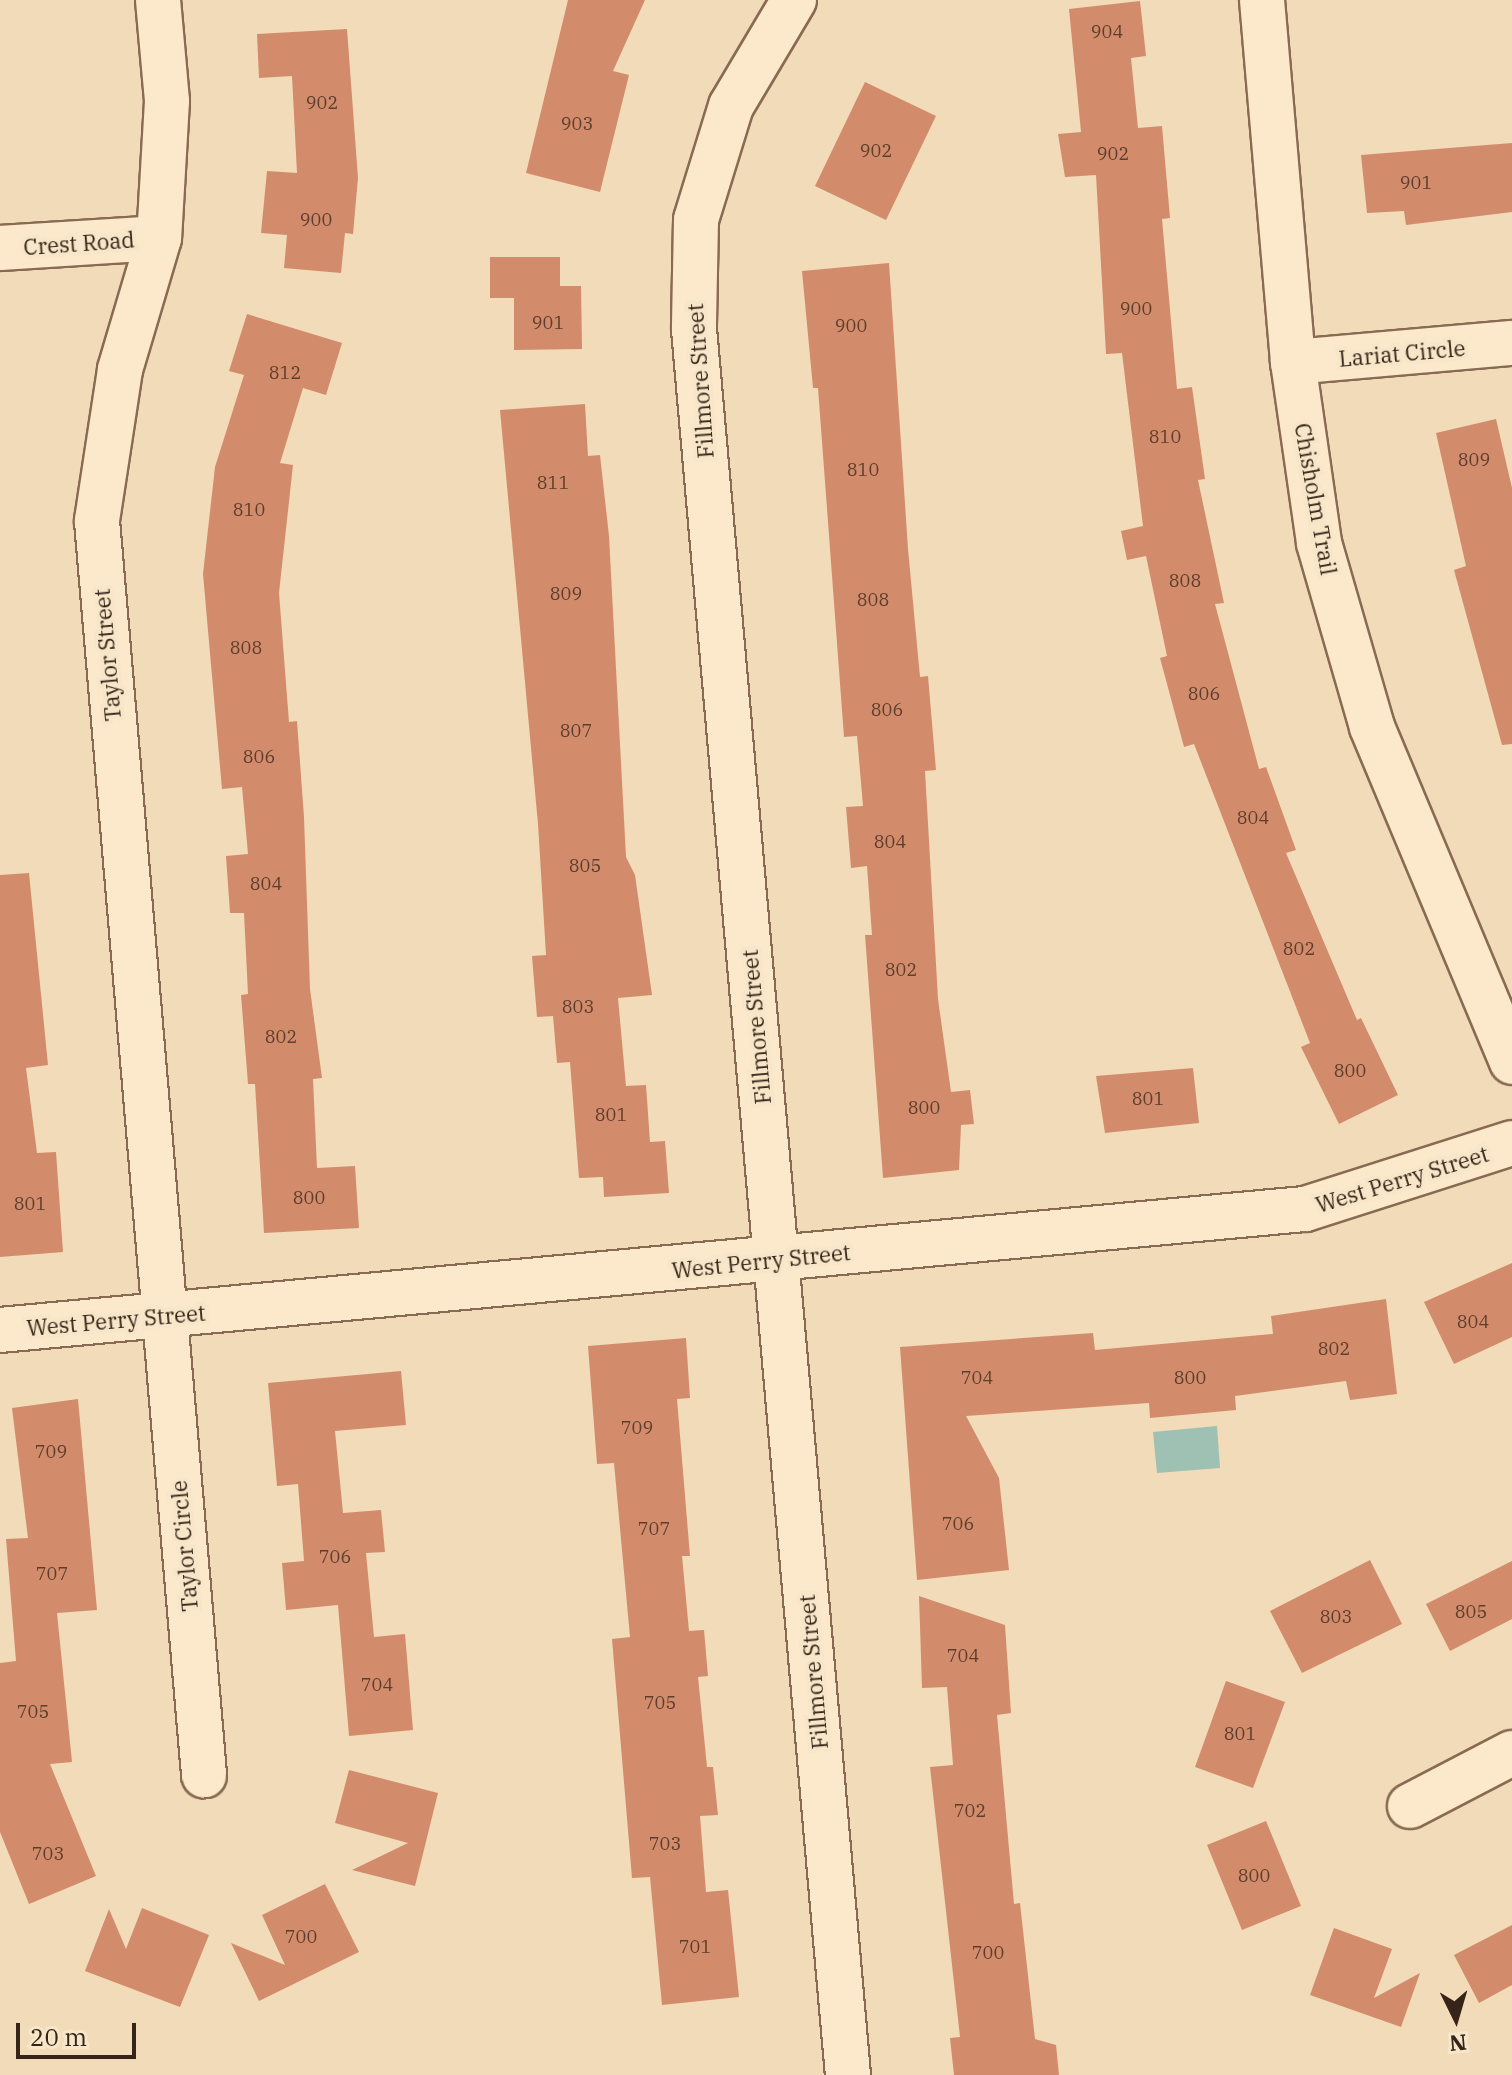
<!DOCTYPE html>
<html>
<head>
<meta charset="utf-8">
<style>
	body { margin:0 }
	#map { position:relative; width:1512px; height:2075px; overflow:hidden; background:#f1dbb9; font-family:"IBM Plex Serif",serif }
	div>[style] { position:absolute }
	.water>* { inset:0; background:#9ec1b3 }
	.building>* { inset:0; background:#d38c6b }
	.roads { filter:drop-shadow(2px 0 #896a52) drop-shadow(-2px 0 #896a52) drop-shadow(0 2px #896a52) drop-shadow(0 -2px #896a52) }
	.minor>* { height:44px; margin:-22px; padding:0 22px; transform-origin:22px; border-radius:22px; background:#fce9cc }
	.tertiary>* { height:44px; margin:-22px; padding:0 22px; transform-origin:22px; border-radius:22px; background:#fce9cc }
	span { translate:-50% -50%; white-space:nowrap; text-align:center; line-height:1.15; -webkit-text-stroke:8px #f8e6c9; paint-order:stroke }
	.number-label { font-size:18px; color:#5d3e2e }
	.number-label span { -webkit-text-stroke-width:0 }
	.street-label { font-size:22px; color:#362419 }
	.north { position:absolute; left:1416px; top:1979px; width:80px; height:80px; -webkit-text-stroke:6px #f8e6c9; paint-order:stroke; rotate:175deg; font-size:22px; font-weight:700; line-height:32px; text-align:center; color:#362419 }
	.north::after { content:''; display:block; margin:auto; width:28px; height:36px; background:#362419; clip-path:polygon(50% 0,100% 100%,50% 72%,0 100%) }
	.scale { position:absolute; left:16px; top:2023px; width:120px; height:36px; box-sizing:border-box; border:4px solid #362419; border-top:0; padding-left:10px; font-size:24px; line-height:28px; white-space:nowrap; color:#362419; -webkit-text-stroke:6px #f8e6c9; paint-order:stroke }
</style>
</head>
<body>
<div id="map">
	<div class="water">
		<div style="clip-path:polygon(1217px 1426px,1220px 1468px,1157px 1473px,1153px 1432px)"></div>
	</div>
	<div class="building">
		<div style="clip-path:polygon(568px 0,645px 0,613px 71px,629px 75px,600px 192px,526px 173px)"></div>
		<div style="clip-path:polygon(1140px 1px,1146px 56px,1131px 58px,1138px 128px,1162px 126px,1170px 218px,1162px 219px,1177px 389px,1192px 387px,1205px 479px,1198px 480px,1224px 603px,1215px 604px,1259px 769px,1266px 767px,1296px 850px,1286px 853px,1357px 1020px,1361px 1018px,1398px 1095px,1339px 1124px,1301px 1047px,1310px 1043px,1194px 744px,1184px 747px,1160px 658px,1167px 656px,1146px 556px,1127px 560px,1121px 531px,1143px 526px,1122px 353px,1106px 354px,1096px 175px,1065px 177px,1058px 134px,1081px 132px,1069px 9px)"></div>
		<div style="clip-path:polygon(347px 29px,358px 178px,353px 234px,345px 233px,341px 273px,284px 268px,287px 235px,261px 233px,267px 171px,297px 173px,292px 76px,259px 78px,257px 34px)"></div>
		<div style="clip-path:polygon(865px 82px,936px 116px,886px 220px,815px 186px)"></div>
		<div style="clip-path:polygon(1512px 143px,1512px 212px,1406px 225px,1404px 211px,1367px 213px,1361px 155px)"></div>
		<div style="clip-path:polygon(490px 257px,560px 257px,560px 286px,581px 286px,582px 349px,514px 350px,514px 298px,490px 298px)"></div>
		<div style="clip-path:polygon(889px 263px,908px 549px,920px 677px,928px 676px,936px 770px,925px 771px,938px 999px,951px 1092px,970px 1090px,974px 1124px,961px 1125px,959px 1170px,883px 1178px,865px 935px,872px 935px,867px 866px,851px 868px,846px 807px,863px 806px,857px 736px,844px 737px,818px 388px,813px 388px,802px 271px)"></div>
		<div style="clip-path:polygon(247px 314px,342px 343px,326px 395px,303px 388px,280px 463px,293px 465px,279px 593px,289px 722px,297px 721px,304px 817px,310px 989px,322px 1078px,313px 1079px,317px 1168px,355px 1166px,359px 1228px,264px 1233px,255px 1084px,248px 1084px,241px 995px,248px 994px,244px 913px,230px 913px,226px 856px,248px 854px,242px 787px,222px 789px,203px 574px,215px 467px,244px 375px,229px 371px)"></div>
		<div style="clip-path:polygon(585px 404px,588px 456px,600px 455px,609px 536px,626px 857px,635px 875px,652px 995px,618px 998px,626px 1086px,646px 1085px,650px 1142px,665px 1141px,669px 1193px,604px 1197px,603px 1177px,579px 1178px,570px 1062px,557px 1063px,553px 1016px,537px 1017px,532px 956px,546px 955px,538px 824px,500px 410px)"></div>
		<div style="clip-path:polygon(1496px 419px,1512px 488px,1512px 744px,1502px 745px,1454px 570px,1466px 566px,1436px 433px)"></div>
		<div style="clip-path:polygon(29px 873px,48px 1065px,26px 1068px,37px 1153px,56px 1152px,63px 1252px,0 1257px,0 875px)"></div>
		<div style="clip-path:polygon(1193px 1068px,1199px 1123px,1105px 1133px,1096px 1076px)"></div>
		<div style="clip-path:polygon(1512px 1263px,1512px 1337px,1454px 1364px,1424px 1302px)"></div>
		<div style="clip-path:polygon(1386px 1299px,1397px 1394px,1350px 1400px,1346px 1381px,1235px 1396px,1236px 1410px,1150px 1418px,1149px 1403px,966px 1416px,999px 1478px,1009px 1570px,917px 1580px,900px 1347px,1093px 1333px,1095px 1350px,1273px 1334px,1271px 1316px)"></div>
		<div style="clip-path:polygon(686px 1338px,690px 1398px,677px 1399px,690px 1556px,682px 1556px,689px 1631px,704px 1630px,708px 1676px,698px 1677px,707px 1767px,713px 1767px,718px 1815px,700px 1816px,706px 1892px,728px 1890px,739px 1997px,662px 2005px,650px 1877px,632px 1878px,612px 1639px,630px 1637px,614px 1463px,597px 1464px,588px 1346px)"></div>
		<div style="clip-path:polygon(401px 1371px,406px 1425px,335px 1431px,343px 1513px,381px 1510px,385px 1552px,366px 1553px,374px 1637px,405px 1634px,413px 1730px,349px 1736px,338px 1605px,286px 1610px,282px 1563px,304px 1561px,298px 1484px,277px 1486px,268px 1383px)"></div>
		<div style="clip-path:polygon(78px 1399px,97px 1610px,57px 1613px,72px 1762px,50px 1764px,96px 1876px,29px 1904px,0 1832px,0 1663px,16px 1661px,6px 1539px,28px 1538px,12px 1408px)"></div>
		<div style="clip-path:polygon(1370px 1560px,1402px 1624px,1302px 1673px,1270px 1611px)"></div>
		<div style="clip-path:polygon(1512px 1561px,1512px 1619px,1450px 1651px,1426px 1604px)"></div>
		<div style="clip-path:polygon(919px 1596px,1005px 1625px,1011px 1713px,997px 1715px,1014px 1904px,1020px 1903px,1035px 2039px,1056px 2045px,1059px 2075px,954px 2075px,950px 2038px,960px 2037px,930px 1767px,953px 1765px,947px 1687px,922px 1688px)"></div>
		<div style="clip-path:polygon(1226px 1681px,1285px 1702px,1253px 1788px,1195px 1767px)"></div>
		<div style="clip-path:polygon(349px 1770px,438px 1793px,415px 1886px,352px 1870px,408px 1843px,335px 1823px)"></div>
		<div style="clip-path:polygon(1266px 1821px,1301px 1906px,1242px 1930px,1207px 1845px)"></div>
		<div style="clip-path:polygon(325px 1884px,359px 1952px,259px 2001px,231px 1943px,285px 1965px,262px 1915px)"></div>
		<div style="clip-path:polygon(142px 1908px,209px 1935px,180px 2007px,85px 1971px,109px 1909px,126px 1949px)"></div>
		<div style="clip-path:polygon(1512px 1925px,1512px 1985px,1479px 2003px,1454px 1955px)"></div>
		<div style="clip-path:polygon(1334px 1928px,1392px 1949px,1374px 1998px,1420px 1973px,1401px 2027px,1310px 1995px)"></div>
	</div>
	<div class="roads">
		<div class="minor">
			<div style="left:158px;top:0;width:101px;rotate:84.9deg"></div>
			<div style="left:167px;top:101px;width:137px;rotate:93.3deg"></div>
			<div style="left:159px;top:238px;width:138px;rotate:106.5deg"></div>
			<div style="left:120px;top:370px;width:153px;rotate:98.7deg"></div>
			<div style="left:97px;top:521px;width:1259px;rotate:85.12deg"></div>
			<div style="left:1262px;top:0;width:363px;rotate:85.1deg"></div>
			<div style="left:1293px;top:362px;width:183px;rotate:81.8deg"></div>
			<div style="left:1319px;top:543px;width:191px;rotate:73.9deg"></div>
			<div style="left:1372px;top:727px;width:363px;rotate:67.3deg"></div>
			<div style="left:0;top:248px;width:159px;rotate:-3.6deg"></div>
			<div style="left:1293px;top:362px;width:220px;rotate:-5deg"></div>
			<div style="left:0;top:1330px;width:1311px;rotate:-5.3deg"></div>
			<div style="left:1305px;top:1209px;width:217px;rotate:-17.7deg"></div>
			<div style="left:1410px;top:1806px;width:115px;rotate:-27.5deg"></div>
		</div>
		<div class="tertiary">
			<div style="left:794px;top:0;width:123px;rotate:120.7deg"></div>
			<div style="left:731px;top:106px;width:119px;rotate:107.1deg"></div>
			<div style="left:696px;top:220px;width:109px;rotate:91.1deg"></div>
			<div style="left:694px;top:329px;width:1753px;rotate:84.96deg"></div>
		</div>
	</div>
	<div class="number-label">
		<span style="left:1107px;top:32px">904</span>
		<span style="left:322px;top:103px">902</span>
		<span style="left:577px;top:124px">903</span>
		<span style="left:876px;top:151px">902</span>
		<span style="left:1113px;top:154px">902</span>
		<span style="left:1416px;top:183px">901</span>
		<span style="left:316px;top:220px">900</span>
		<span style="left:1136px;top:309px">900</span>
		<span style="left:548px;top:323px">901</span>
		<span style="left:851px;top:326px">900</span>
		<span style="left:285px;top:373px">812</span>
		<span style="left:1165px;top:437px">810</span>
		<span style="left:1474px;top:460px">809</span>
		<span style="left:863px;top:470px">810</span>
		<span style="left:553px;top:483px">811</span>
		<span style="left:249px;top:510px">810</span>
		<span style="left:1185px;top:581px">808</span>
		<span style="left:566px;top:594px">809</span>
		<span style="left:873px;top:600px">808</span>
		<span style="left:246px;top:648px">808</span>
		<span style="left:1204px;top:694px">806</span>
		<span style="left:887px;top:710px">806</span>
		<span style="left:576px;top:731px">807</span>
		<span style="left:259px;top:757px">806</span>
		<span style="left:1253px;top:818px">804</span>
		<span style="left:890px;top:842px">804</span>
		<span style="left:585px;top:866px">805</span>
		<span style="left:266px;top:884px">804</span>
		<span style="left:1299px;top:949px">802</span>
		<span style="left:901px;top:970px">802</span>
		<span style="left:578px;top:1007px">803</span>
		<span style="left:281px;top:1037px">802</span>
		<span style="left:1350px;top:1071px">800</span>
		<span style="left:1148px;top:1099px">801</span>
		<span style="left:924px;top:1108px">800</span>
		<span style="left:611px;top:1115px">801</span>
		<span style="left:309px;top:1198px">800</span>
		<span style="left:30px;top:1204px">801</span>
		<span style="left:1473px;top:1322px">804</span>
		<span style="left:1334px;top:1349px">802</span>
		<span style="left:977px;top:1378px">704</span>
		<span style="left:1190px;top:1378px">800</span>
		<span style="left:637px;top:1428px">709</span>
		<span style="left:51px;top:1452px">709</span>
		<span style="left:958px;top:1524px">706</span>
		<span style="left:654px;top:1529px">707</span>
		<span style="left:335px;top:1557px">706</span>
		<span style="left:52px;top:1574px">707</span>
		<span style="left:1471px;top:1612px">805</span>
		<span style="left:1336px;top:1617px">803</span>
		<span style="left:963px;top:1656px">704</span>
		<span style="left:377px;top:1685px">704</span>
		<span style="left:660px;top:1703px">705</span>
		<span style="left:33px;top:1712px">705</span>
		<span style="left:1240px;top:1734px">801</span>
		<span style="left:970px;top:1811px">702</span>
		<span style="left:665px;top:1844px">703</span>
		<span style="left:48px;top:1854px">703</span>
		<span style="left:1254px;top:1876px">800</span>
		<span style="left:301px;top:1937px">700</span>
		<span style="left:695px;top:1947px">701</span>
		<span style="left:988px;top:1953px">700</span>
	</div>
	<div class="street-label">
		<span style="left:79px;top:243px;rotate:-4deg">Crest Road</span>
		<span style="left:1402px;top:353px;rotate:-5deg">Lariat Circle</span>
		<span style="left:700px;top:381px;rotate:-94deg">Fillmore Street</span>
		<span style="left:1316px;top:499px;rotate:80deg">Chisholm Trail</span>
		<span style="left:107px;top:655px;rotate:-95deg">Taylor Street</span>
		<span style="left:756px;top:1027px;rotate:-95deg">Fillmore Street</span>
		<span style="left:1402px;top:1179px;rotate:-17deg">West Perry Street</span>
		<span style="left:761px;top:1261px;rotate:-6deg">West Perry Street</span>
		<span style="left:116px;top:1320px;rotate:-5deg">West Perry Street</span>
		<span style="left:184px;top:1546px;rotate:-95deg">Taylor Circle</span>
		<span style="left:813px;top:1672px;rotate:-95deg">Fillmore Street</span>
	</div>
	<div class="north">N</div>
	<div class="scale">20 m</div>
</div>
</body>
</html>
